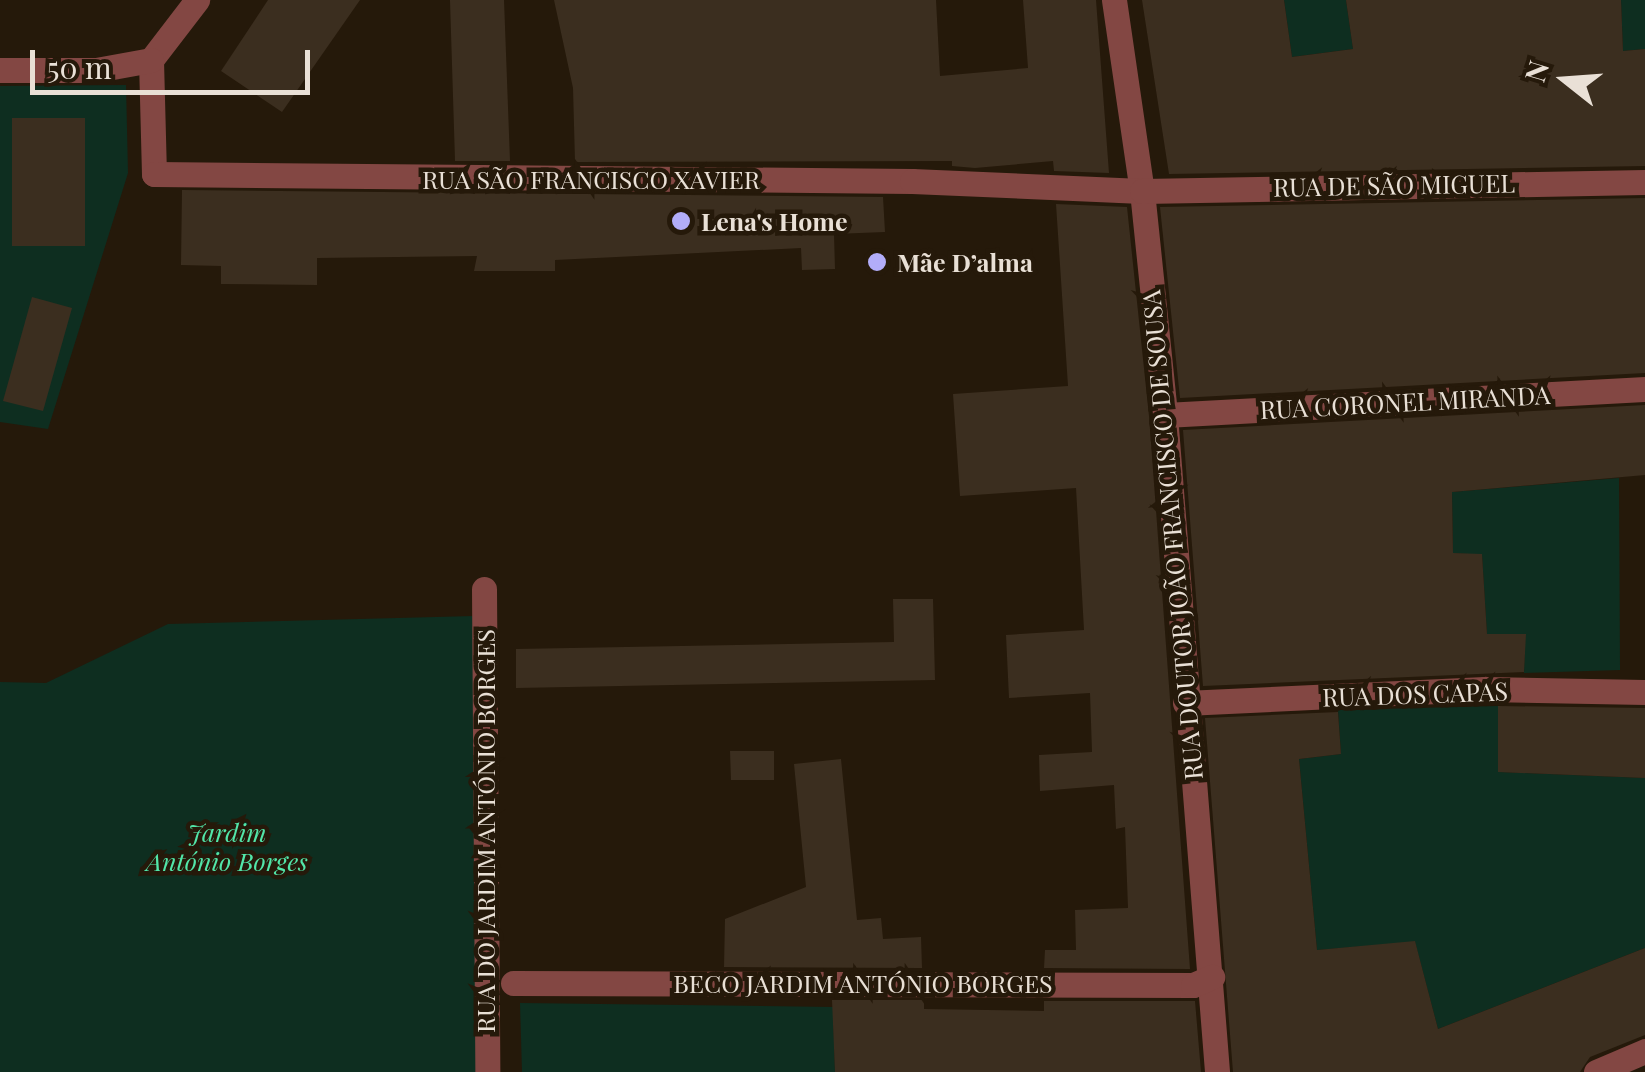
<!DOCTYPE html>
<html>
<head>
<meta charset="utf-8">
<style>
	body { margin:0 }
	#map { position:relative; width:1645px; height:1072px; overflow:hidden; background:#25190a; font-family:"Playfair Display",serif }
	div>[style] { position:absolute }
	.green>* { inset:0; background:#0e2e20 }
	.building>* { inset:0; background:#3b2e1f }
	.street>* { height:25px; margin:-12.5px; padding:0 12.5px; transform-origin:12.5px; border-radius:12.5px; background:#834743 }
	.dots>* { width:28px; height:28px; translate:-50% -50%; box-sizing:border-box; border:5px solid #25190a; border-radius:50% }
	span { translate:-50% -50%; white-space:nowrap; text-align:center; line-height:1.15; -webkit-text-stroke:9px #25190a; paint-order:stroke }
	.street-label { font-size:25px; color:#e9e0d6 }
	.poi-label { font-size:25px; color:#e9e0d6; font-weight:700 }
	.left { translate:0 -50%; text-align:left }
	.park-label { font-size:25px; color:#52e6a9; font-style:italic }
	.north { position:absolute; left:1515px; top:30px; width:100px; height:100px; -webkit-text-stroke:8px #25190a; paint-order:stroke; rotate:287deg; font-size:28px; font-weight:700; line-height:40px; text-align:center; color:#e9e0d6 }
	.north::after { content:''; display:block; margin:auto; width:35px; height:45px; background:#e9e0d6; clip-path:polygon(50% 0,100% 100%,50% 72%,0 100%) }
	.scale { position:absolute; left:30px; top:50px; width:280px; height:45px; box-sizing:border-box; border:5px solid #e9e0d6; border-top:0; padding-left:12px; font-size:30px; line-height:35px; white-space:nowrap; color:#e9e0d6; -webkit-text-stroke:8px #25190a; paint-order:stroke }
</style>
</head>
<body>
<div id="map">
	<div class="green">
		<div style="clip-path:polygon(1284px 0,1346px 0,1353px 49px,1292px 57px)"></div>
		<div style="clip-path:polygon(1621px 0,1645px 0,1645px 49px,1623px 51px)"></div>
		<div style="clip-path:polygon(126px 85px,128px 173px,48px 429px,0 422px,0 86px)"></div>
		<div style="clip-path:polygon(1619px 478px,1620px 670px,1524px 673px,1525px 635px,1487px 634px,1482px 555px,1453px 553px,1452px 492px)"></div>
		<div style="clip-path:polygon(474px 616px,477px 1072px,0 1072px,0 682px,46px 683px,168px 624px)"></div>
		<div style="clip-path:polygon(1498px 706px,1499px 772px,1645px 778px,1645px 948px,1438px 1029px,1415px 942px,1317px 950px,1299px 759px,1341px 754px,1338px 710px)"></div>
		<div style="clip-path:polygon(520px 1003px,833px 1007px,835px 1072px,522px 1072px)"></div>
	</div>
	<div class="building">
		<div style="clip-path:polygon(268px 0,360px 0,282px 112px,221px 71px)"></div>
		<div style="clip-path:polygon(450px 0,504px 0,510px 161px,455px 161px)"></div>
		<div style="clip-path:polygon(554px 0,936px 0,940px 76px,1028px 68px,1023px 0,1096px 0,1109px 173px,1054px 171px,1053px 161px,975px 168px,952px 166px,952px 161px,575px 162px,573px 88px)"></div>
		<div style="clip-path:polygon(1142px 0,1284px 0,1292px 57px,1353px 49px,1346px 0,1621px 0,1623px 51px,1645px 49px,1645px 166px,1169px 174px)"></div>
		<div style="clip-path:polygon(12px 118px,85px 118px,85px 246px,12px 246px)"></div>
		<div style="clip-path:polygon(182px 190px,883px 197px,885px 232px,834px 234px,835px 269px,802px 270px,801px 248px,555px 260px,555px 271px,474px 271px,477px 256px,317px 258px,317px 285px,221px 284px,221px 266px,181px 265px)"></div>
		<div style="clip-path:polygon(1645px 198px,1645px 373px,1180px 398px,1160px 207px)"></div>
		<div style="clip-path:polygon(1056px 204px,1127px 207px,1149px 416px,1190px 969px,1044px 968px,1045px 950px,1076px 950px,1075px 910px,1128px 908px,1125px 827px,1116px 829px,1114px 785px,1040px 791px,1039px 755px,1092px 752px,1090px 693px,1009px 698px,1006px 635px,1084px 630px,1076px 488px,960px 496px,953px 394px,1068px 386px)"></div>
		<div style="clip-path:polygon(32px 297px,72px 308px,43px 411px,3px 401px)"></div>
		<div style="clip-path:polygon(1645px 405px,1645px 475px,1452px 492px,1453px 553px,1482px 554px,1487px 634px,1526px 634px,1524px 672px,1203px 686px,1183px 430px)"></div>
		<div style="clip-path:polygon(893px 599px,933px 599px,935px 680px,516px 688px,516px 649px,894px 642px)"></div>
		<div style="clip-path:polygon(1498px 706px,1645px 708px,1645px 778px,1498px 772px)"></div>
		<div style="clip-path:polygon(1338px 712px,1341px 754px,1299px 759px,1317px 950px,1415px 941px,1438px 1029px,1645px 948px,1645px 1035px,1590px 1057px,1580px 1072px,1233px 1072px,1205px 718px)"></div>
		<div style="clip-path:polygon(730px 751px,774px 751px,774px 780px,731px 780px)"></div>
		<div style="clip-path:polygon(841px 759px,857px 920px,881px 918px,883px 939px,921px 937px,922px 968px,724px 967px,725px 919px,806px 887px,794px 764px)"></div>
		<div style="clip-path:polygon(832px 1000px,924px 1000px,924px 1009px,1044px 1011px,1044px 1001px,1195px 1001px,1201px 1072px,835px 1072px)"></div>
	</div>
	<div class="street">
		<div style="left:1114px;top:0;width:193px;rotate:81.7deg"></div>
		<div style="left:1142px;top:191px;width:225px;rotate:84.1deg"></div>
		<div style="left:1165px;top:415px;width:659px;rotate:85.47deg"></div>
		<div style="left:151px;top:60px;width:114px;rotate:88.5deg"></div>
		<div style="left:154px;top:174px;width:758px;rotate:0.53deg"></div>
		<div style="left:912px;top:181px;width:230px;rotate:2.5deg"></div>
		<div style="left:1142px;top:191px;width:503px;rotate:-1.03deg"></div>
		<div style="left:151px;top:60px;width:76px;rotate:-52.5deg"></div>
		<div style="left:0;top:70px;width:96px"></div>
		<div style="left:96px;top:70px;width:56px;rotate:-10.3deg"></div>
		<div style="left:1165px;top:415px;width:481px;rotate:-3.1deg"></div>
		<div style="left:484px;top:589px;width:483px;rotate:89.6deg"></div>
		<div style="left:1185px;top:703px;width:300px;rotate:-2.7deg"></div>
		<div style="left:1485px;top:689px;width:160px;rotate:1.1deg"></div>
		<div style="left:513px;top:983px;width:680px;rotate:0.17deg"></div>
		<div style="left:1193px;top:985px;width:21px;rotate:-23deg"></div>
		<div style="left:1596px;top:1072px;width:53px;rotate:-23.2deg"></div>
	</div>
	<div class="dots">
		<div style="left:681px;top:221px;background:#b2adf9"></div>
		<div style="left:877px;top:262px;background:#b2adf9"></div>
	</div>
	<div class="street-label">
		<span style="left:591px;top:179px">RUA SÃO FRANCISCO XAVIER</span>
		<span style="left:1394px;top:185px;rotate:-1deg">RUA DE SÃO MIGUEL</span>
		<span style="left:1405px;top:402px;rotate:-3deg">RUA CORONEL MIRANDA</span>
		<span style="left:1172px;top:535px;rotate:-95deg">RUA DOUTOR JOÃO FRANCISCO DE SOUSA</span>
		<span style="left:1415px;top:694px;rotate:-2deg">RUA DOS CAPAS</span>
		<span style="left:485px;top:831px;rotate:-90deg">RUA DO JARDIM ANTÓNIO BORGES</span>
		<span style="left:863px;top:983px">BECO JARDIM ANTÓNIO BORGES</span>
	</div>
	<div class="poi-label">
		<span class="left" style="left:701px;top:221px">Lena's Home</span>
		<span class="left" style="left:897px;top:262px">Mãe D’alma</span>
	</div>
	<div class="park-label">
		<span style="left:227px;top:847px">Jardim<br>António Borges</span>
	</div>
	<div class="north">N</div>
	<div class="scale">50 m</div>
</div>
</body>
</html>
